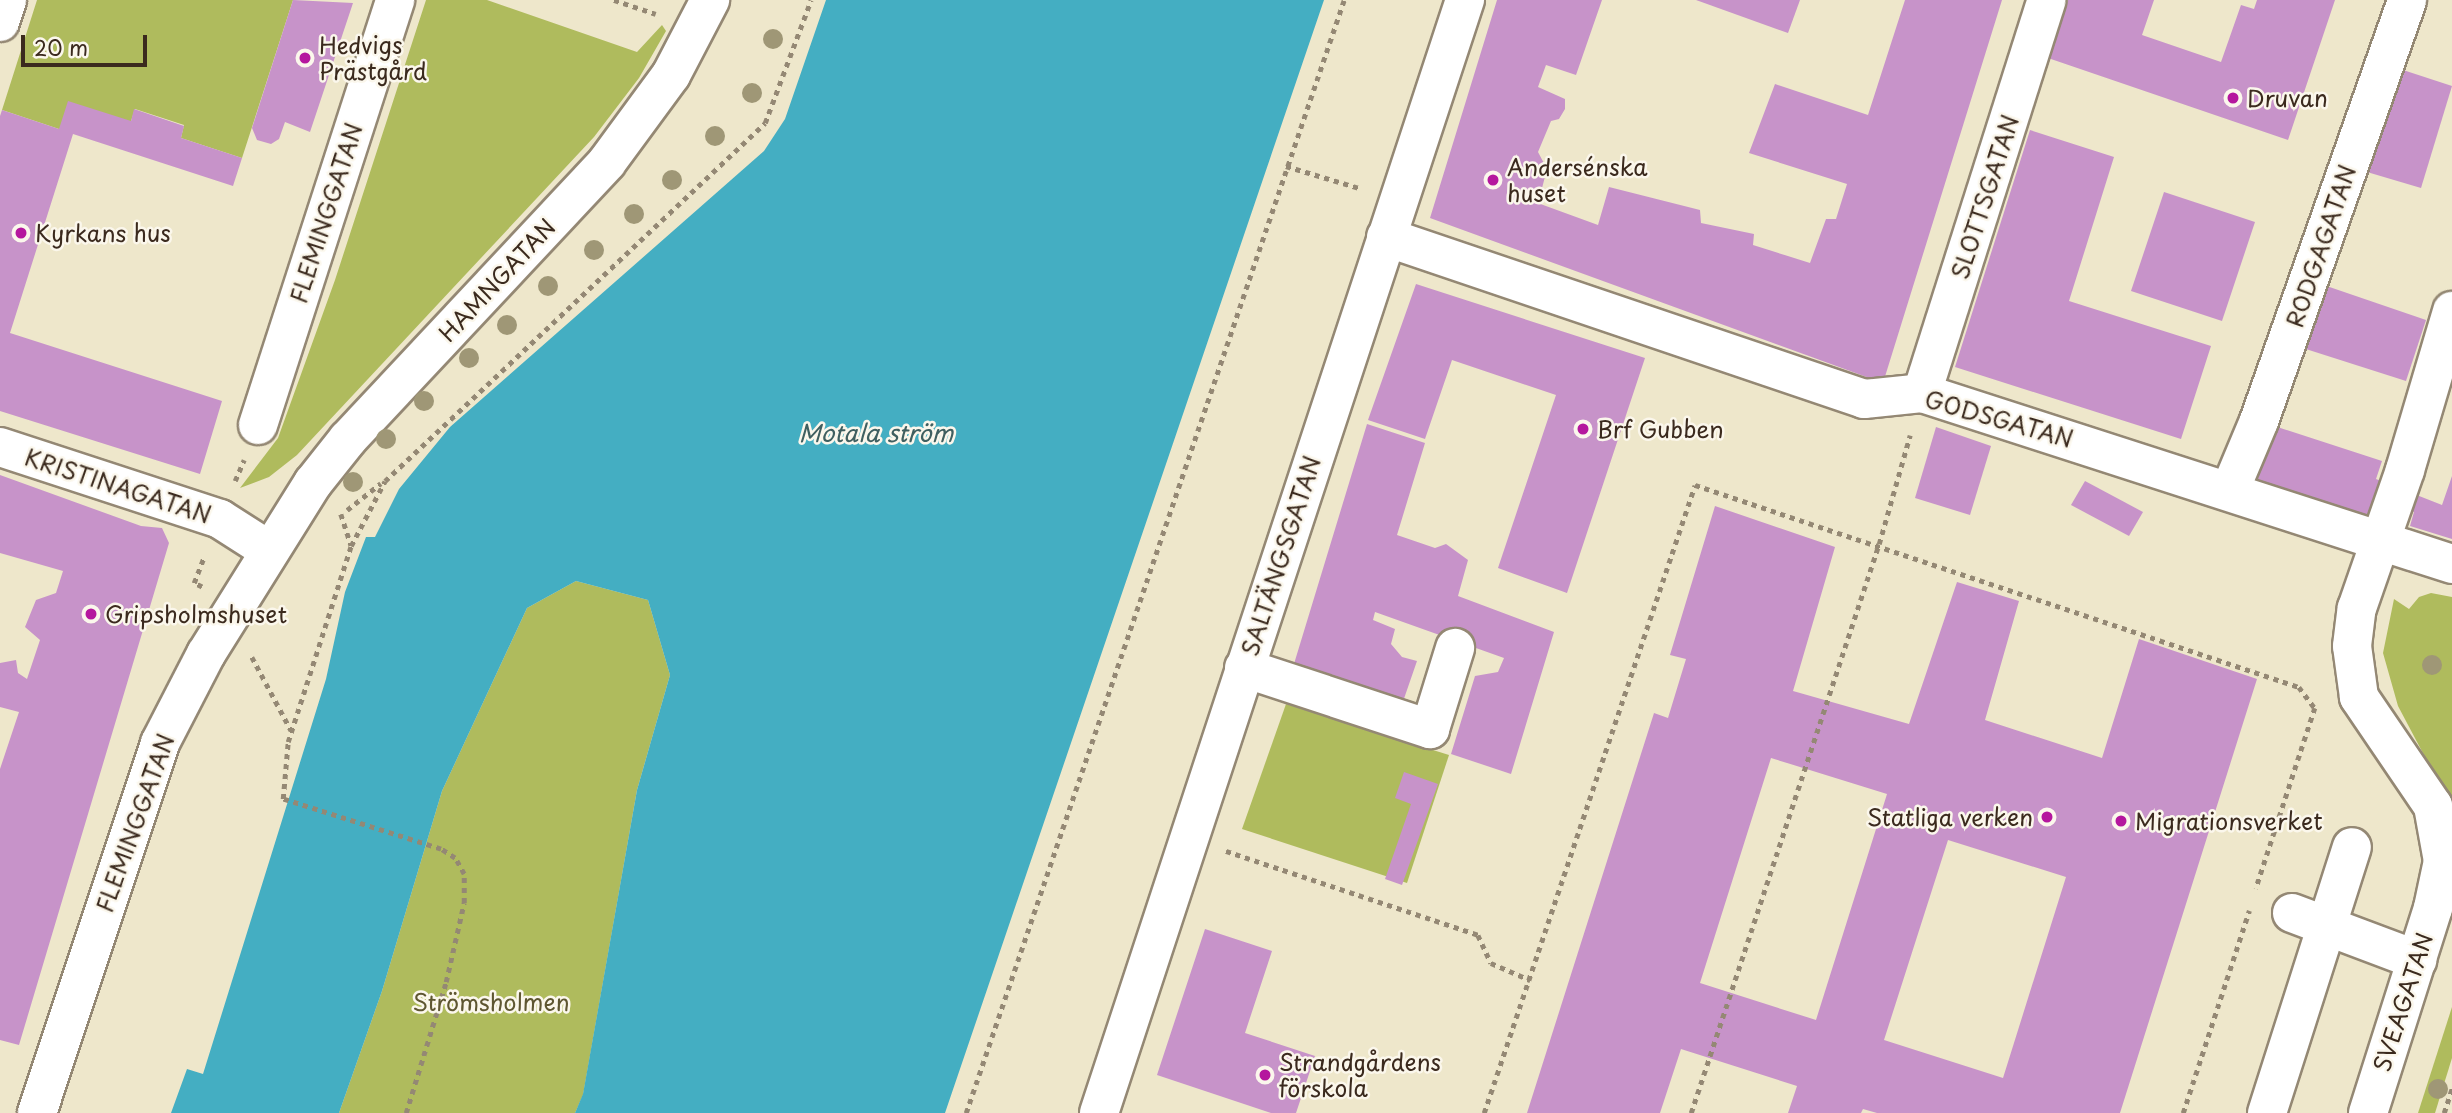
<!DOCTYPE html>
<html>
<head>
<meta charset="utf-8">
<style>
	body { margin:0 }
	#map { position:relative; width:2452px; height:1113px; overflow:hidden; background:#eee7cb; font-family:"Playpen Sans",sans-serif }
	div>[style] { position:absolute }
	.green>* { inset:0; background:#afbb5d }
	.water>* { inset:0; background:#44aec2 }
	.building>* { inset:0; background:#c793c9 }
	.path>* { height:4.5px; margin-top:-2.25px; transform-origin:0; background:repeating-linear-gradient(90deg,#948874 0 5px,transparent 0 10px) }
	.roads { filter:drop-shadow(2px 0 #948874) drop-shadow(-2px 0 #948874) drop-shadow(0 2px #948874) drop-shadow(0 -2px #948874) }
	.minor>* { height:38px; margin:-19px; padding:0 19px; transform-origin:19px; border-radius:19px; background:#fff }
	.trees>* { width:20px; height:20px; margin:-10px; border-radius:50%; background:#9f9776 }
	.dots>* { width:19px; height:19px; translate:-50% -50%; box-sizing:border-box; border:4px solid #fbf7ec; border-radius:50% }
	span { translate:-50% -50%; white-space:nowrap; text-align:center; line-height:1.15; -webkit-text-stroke:5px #fbf7ec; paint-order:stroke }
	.poi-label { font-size:23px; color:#3b2a1e }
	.left { translate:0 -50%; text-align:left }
	.right { translate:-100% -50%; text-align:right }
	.street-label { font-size:23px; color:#3b2a1e }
	.park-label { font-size:23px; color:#5e5631 }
	.water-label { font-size:24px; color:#3f5f60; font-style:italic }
	.scale { position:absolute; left:21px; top:35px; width:126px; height:32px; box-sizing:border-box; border:4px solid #3b2a1e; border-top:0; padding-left:9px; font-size:21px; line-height:24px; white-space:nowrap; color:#3b2a1e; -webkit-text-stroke:5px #fbf7ec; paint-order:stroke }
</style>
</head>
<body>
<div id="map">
	<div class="green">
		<div style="clip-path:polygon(37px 0,293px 0,242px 158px,181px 138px,184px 125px,135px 109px,131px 121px,59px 129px,2px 110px)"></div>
		<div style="clip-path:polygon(426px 0,487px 0,637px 52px,662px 25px,666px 31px,639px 78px,594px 137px,297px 455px,269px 477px,240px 488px,278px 438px,335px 280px)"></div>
		<div style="clip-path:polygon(576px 581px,648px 600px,670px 675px,637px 790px,583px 1095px,575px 1113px,339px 1113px,382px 991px,442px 791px,527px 608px)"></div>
		<div style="clip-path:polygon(2431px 593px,2452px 597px,2452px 808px,2398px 706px,2383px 653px,2394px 599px,2409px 609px,2419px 597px)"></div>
		<div style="clip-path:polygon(1286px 704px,1449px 755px,1407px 883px,1242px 829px)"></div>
		<div style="clip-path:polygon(2452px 1007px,2452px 1058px,2435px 1113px,2418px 1113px)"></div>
	</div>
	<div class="water">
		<div style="clip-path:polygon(826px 0,1324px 0,945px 1113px,575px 1113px,583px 1094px,637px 790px,670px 675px,648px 600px,576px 581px,527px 608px,442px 791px,382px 991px,339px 1113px,171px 1113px,187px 1069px,203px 1074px,326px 679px,345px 592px,366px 537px,375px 537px,399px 489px,450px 427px,764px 151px,785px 119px)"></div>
	</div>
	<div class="building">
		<div style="clip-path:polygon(293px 0,353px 3px,310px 132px,285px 122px,279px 139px,271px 144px,257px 140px,252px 128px)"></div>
		<div style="clip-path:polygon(1497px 0,1602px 0,1576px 75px,1546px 65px,1538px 87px,1565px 99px,1565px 109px,1559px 119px,1551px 121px,1538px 152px,1547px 169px,1541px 192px,1524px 198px,1598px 225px,1609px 187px,1700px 210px,1701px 223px,1754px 234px,1753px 245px,1810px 263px,1826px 219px,1836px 219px,1847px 184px,1749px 153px,1775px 84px,1868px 115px,1905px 0,2002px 0,1883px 383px,1430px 218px)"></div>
		<div style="clip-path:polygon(1696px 0,1800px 0,1788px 33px)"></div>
		<div style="clip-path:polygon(2068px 0,2154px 0,2142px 35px,2221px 62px,2241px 5px,2254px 9px,2257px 0,2335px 0,2288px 140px,2048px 58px)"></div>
		<div style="clip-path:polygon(2400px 69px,2452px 86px,2421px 188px,2367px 172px)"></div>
		<div style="clip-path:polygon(68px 101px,131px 121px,134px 109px,184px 126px,181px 138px,242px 158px,233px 186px,73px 134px,10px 333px,222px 401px,200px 474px,0 411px,0 116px,2px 110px,59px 129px)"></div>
		<div style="clip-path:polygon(2030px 130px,2114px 157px,2069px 301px,2211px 346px,2181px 439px,1955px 367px)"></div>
		<div style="clip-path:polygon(2164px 192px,2255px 222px,2222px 321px,2131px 291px)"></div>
		<div style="clip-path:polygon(2309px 280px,2426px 320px,2406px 381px,2287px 343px)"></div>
		<div style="clip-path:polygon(1416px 284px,1645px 358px,1567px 593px,1498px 568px,1556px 395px,1452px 360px,1425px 439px,1368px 420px)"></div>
		<div style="clip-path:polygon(2259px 421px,2382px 461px,2376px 479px,2442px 505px,2452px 476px,2452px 539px,2410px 526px,2414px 512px,2377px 499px,2371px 517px,2242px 476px)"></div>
		<div style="clip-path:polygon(1367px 424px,1425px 443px,1397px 535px,1435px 548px,1446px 544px,1468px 560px,1458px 596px,1554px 632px,1511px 774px,1451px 754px,1475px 676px,1498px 672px,1504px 658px,1375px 612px,1373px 620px,1395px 629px,1391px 644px,1402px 657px,1417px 661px,1398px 716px,1290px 677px)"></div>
		<div style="clip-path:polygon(1936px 427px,1991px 446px,1970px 515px,1915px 498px)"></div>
		<div style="clip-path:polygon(0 475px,141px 526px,162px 528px,169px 543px,19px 1045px,0 1040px,0 769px,19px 712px,0 707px,0 663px,16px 660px,18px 673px,27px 679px,40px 640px,25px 627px,36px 600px,56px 593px,63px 571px,0 553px)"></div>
		<div style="clip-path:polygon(2085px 481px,2143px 512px,2129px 536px,2071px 505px)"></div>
		<div style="clip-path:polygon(evenodd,1715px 506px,1835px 547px,1793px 691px,1909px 724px,1957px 582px,2019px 601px,1985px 720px,2102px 758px,2139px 639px,2257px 679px,2120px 1113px,1877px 1113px,1863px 1109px,1861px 1113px,1788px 1113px,1797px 1086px,1681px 1049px,1660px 1113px,1527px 1113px,1654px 713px,1668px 718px,1686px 659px,1670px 655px,1715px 506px,1771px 758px,1887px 794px,1816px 1020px,1700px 983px,1771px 758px,1715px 506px,1948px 840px,2066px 877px,2003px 1078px,1884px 1040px,1948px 840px)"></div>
		<div style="clip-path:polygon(1404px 772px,1438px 784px,1402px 885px,1385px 879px,1411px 804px,1395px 798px)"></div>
		<div style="clip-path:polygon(1205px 929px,1272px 951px,1245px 1033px,1315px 1056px,1296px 1113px,1271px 1113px,1157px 1075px)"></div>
	</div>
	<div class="path">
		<div style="left:614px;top:0;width:44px;rotate:18.4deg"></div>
		<div style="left:1286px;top:166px;width:76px;rotate:16.8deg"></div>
		<div style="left:235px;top:481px;width:23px;rotate:-67deg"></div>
		<div style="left:347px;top:510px;width:43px;rotate:-38.5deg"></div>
		<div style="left:341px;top:514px;width:33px;rotate:72deg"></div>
		<div style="left:202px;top:587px;width:9px;rotate:-153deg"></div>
		<div style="left:194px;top:583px;width:28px;rotate:-69deg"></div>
		<div style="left:252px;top:657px;width:83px;rotate:61.9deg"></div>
		<div style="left:1226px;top:851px;width:266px;rotate:18.4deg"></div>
		<div style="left:1478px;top:935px;width:31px;rotate:65deg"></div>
		<div style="left:1491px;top:963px;width:43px;rotate:23.6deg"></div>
		<div style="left:406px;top:1113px;width:137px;rotate:-73deg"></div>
		<div style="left:446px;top:982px;width:81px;rotate:-77.2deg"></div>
		<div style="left:464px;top:903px;width:29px;rotate:-90deg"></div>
		<div style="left:464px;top:874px;width:18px;rotate:-119deg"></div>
		<div style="left:455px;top:858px;width:17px;rotate:-147deg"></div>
		<div style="left:441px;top:849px;width:166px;rotate:-162.4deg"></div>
		<div style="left:283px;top:799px;width:57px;rotate:-85deg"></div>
		<div style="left:288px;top:742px;width:206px;rotate:-72.2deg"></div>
		<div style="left:351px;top:546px;width:73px;rotate:-62.4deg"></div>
		<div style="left:385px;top:481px;width:522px;rotate:-43.29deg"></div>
		<div style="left:765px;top:123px;width:131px;rotate:-69.5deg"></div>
		<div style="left:966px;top:1113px;width:1175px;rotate:-71.24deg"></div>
		<div style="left:1484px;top:1113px;width:662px;rotate:-71.43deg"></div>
		<div style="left:1695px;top:485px;width:637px;rotate:18.49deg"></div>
		<div style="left:2299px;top:687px;width:26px;rotate:53deg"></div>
		<div style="left:2315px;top:708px;width:190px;rotate:108.1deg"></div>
		<div style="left:1691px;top:1113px;width:599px;rotate:-71.72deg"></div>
		<div style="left:1879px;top:544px;width:113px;rotate:-74.1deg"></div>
		<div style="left:2183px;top:1113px;width:213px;rotate:-71.9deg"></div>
		<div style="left:2444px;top:1113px;width:26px;rotate:-72deg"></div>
	</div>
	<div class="roads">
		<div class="minor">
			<div style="left:0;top:22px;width:23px;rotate:-72deg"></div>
			<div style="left:1386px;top:237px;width:505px;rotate:18.72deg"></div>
			<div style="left:1864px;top:399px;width:58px;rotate:-5.9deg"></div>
			<div style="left:1922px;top:393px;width:557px;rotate:17.88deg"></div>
			<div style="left:1922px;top:393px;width:412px;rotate:-72.4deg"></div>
			<div style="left:258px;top:425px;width:447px;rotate:-72.1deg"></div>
			<div style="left:0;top:447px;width:231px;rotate:18.1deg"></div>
			<div style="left:220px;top:519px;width:59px;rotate:32.6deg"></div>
			<div style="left:2230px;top:490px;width:75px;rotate:-67.2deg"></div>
			<div style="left:2259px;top:421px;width:446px;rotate:-70.6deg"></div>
			<div style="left:1244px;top:668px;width:196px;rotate:18.2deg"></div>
			<div style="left:1430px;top:729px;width:85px;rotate:-72.8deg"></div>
			<div style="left:2292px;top:913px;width:134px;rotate:20.6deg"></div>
			<div style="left:37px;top:1113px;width:390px;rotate:-71.6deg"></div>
			<div style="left:160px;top:743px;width:100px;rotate:-62.7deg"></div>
			<div style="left:206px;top:654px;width:202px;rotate:-58deg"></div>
			<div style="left:313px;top:483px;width:56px;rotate:-51.5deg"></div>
			<div style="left:348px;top:439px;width:379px;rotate:-46.9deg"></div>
			<div style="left:607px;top:162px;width:108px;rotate:-53.7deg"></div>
			<div style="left:671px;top:75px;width:85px;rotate:-62.5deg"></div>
			<div style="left:1099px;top:1113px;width:1172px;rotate:-71.8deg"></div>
			<div style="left:2267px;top:1113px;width:279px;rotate:-72.3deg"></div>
			<div style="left:2368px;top:1113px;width:215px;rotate:-72.4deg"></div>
			<div style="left:2433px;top:908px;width:48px;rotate:-78deg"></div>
			<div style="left:2443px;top:861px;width:56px;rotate:-100.3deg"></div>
			<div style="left:2433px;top:806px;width:132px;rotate:-124.2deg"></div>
			<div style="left:2359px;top:697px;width:51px;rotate:-97.8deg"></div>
			<div style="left:2352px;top:646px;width:38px;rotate:-83deg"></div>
			<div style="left:2357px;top:608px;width:146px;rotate:-70.8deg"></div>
			<div style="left:2405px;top:470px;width:166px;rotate:-73.5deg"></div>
		</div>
	</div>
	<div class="trees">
		<div style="left:773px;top:39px"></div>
		<div style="left:752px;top:93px"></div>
		<div style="left:715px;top:136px"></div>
		<div style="left:672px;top:180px"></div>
		<div style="left:634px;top:214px"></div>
		<div style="left:594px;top:250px"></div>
		<div style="left:548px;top:286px"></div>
		<div style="left:507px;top:325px"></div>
		<div style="left:469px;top:358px"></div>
		<div style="left:424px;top:401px"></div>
		<div style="left:386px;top:439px"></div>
		<div style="left:353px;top:482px"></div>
		<div style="left:2432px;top:665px"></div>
		<div style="left:2438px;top:1089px"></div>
	</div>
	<div class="dots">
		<div style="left:305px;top:58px;background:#b5179e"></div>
		<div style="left:2233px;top:98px;background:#b5179e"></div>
		<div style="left:1493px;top:180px;background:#b5179e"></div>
		<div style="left:21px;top:233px;background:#b5179e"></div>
		<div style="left:1583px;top:429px;background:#b5179e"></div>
		<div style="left:91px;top:614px;background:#b5179e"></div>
		<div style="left:2047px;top:817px;background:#b5179e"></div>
		<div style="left:2121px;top:821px;background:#b5179e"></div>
		<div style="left:1265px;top:1075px;background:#b5179e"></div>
	</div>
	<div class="poi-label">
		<span class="left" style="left:319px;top:58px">Hedvigs<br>Prästgård</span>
		<span class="left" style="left:2247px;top:98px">Druvan</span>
		<span class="left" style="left:1507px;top:180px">Andersénska<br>huset</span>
		<span class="left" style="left:35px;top:233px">Kyrkans hus</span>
		<span class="left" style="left:1597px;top:429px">Brf Gubben</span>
		<span class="left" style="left:105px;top:614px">Gripsholmshuset</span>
		<span class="right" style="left:2033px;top:817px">Statliga verken</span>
		<span class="left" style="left:2135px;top:821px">Migrationsverket</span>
		<span class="left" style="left:1279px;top:1075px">Strandgårdens<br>förskola</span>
	</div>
	<div class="street-label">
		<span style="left:1985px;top:197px;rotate:-72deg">SLOTTSGATAN</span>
		<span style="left:326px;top:213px;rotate:-72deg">FLEMINGGATAN</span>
		<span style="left:2321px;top:246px;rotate:-71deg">RODGAGATAN</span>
		<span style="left:497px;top:280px;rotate:-47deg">HAMNGATAN</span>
		<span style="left:1999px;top:419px;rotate:16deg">GODSGATAN</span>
		<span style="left:118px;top:486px;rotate:18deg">KRISTINAGATAN</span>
		<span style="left:1281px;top:556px;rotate:-72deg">SALTÄNGSGATAN</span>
		<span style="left:135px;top:823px;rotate:-70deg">FLEMINGGATAN</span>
		<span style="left:2403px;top:1002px;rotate:-72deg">SVEAGATAN</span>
	</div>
	<div class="park-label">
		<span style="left:491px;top:1002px">Strömsholmen</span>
	</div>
	<div class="water-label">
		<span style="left:876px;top:433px">Motala ström</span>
	</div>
	<div class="scale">20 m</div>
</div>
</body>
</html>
